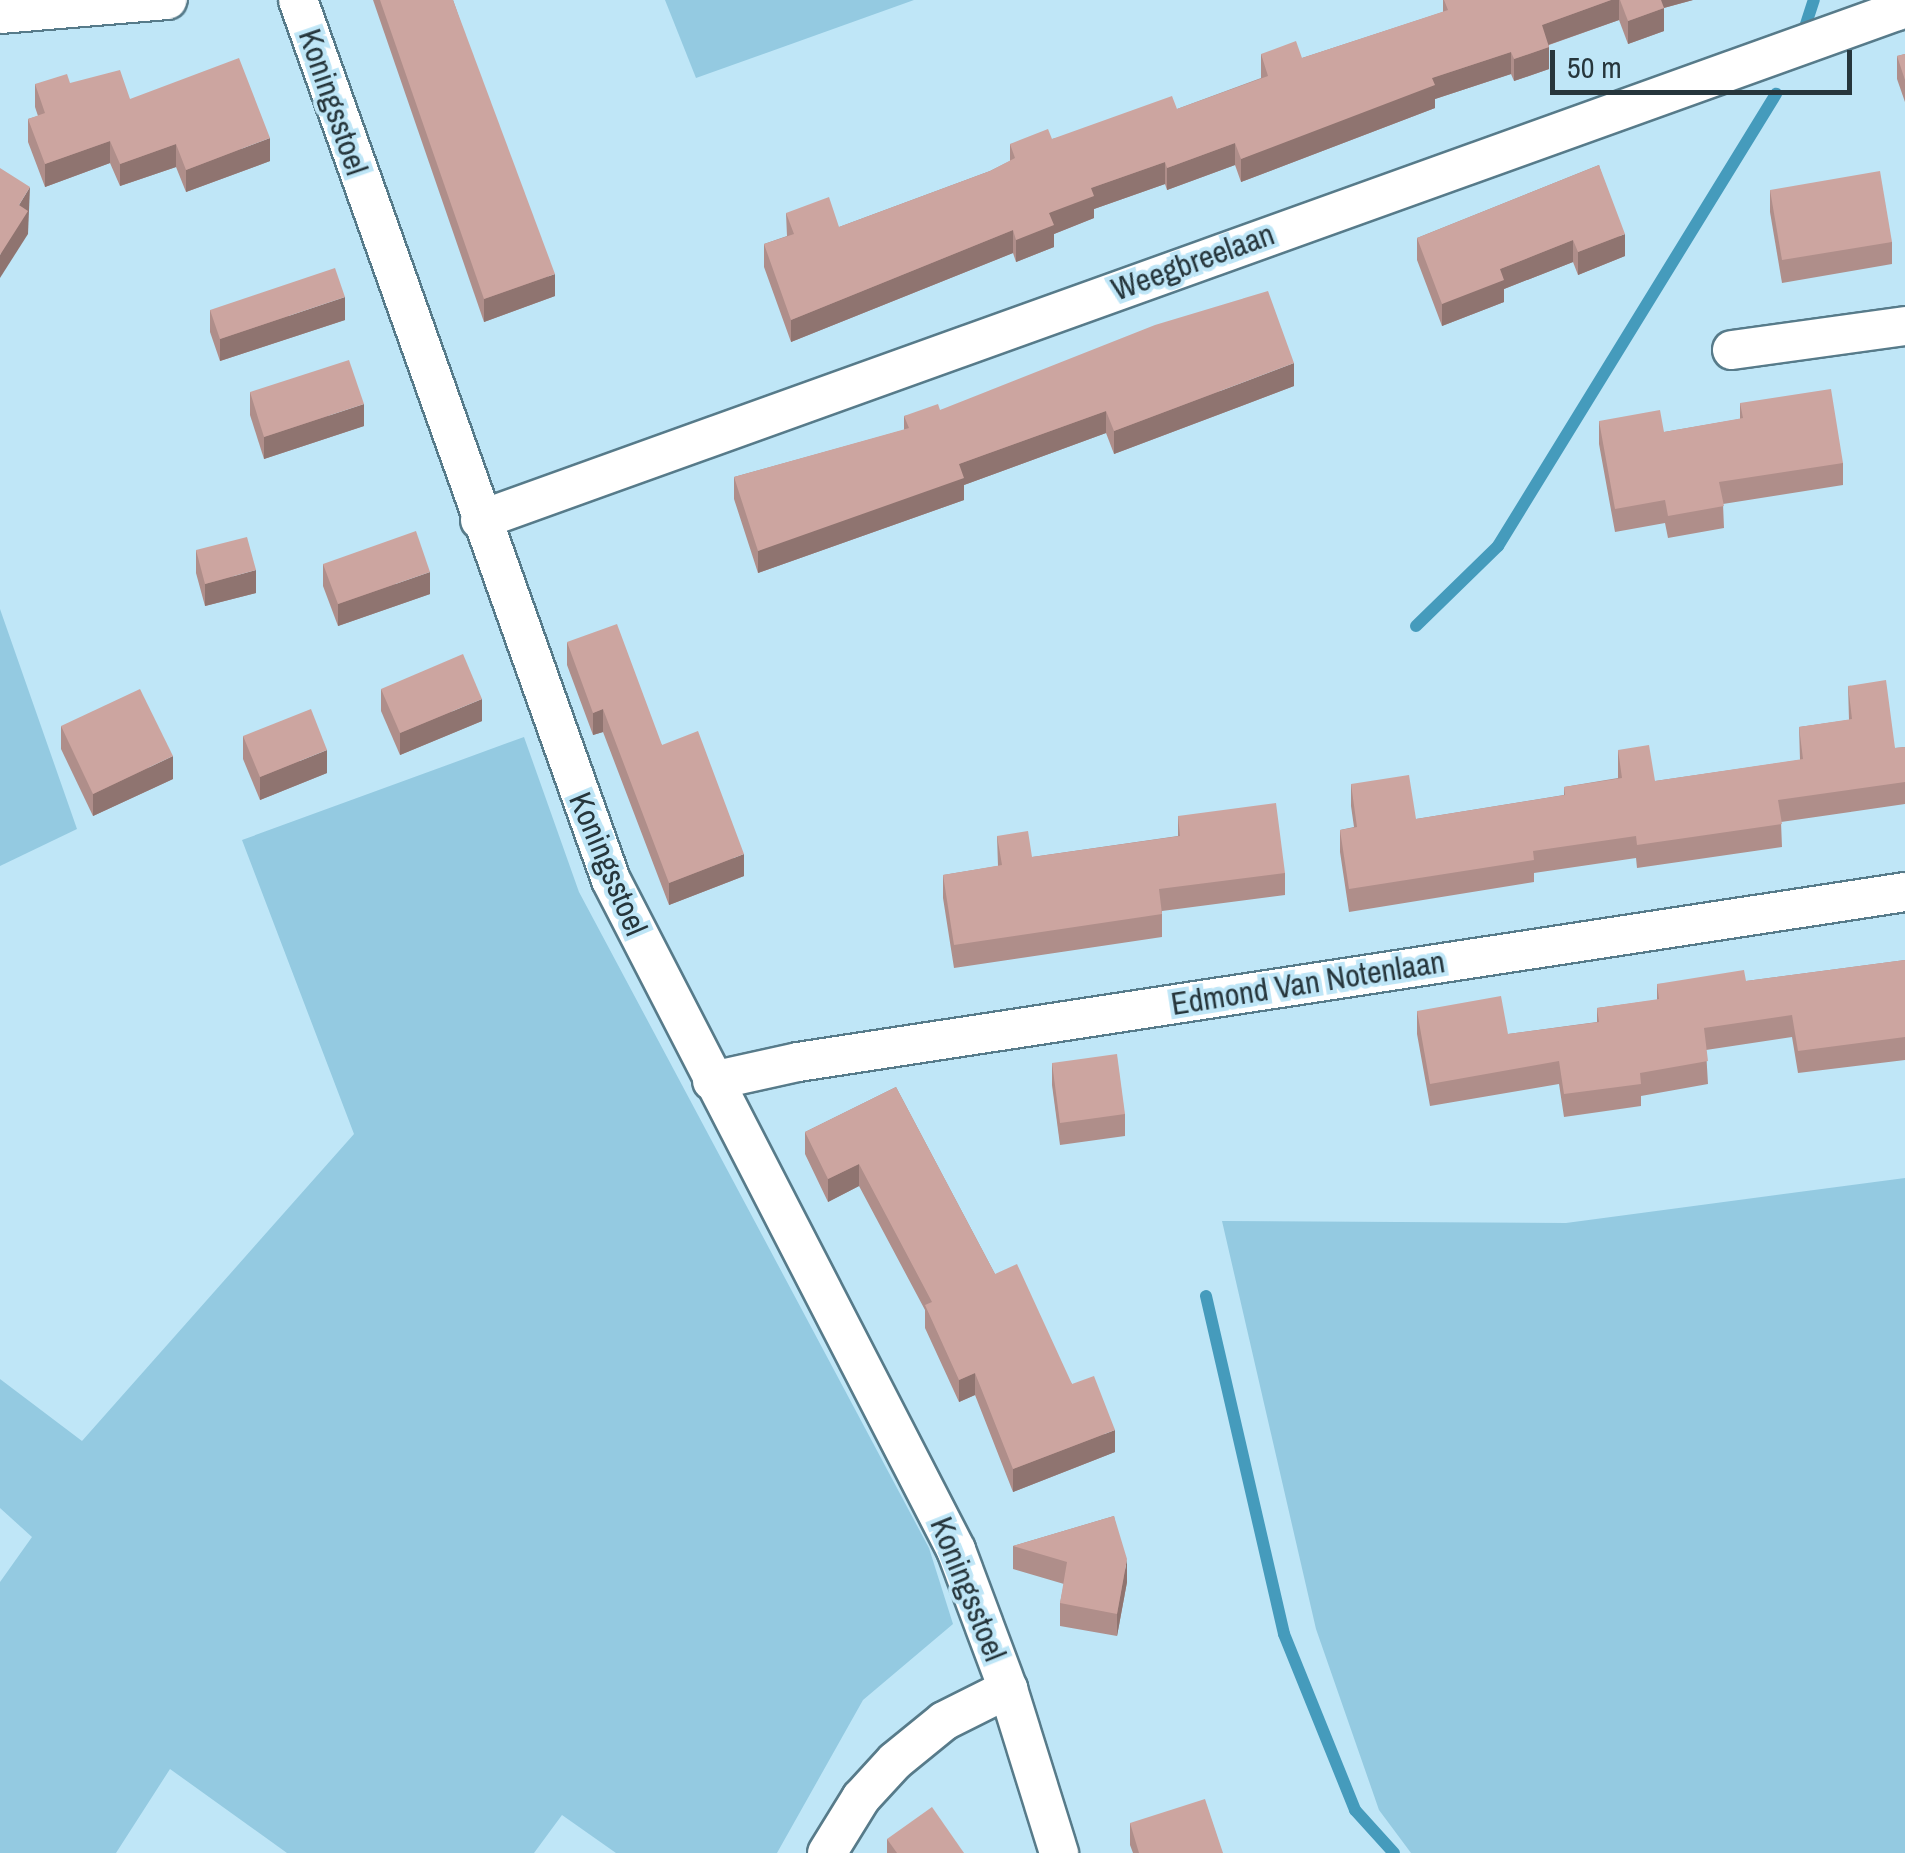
<!DOCTYPE html>
<html>
<head>
<meta charset="utf-8">
<style>
	body { margin:0 }
	#map { position:relative; width:1905px; height:1853px; overflow:hidden; background:#bfe6f7; font-family:"Archivo Narrow",sans-serif }
	div>[style] { position:absolute }
	.green>* { inset:0; background:#94cae1 }
	.stream>* { height:12px; margin:-6px; padding:0 6px; transform-origin:6px; border-radius:6px; background:#459bbc }
	.roads { filter:drop-shadow(2px 0 #577b8a) drop-shadow(-2px 0 #577b8a) drop-shadow(0 2px #577b8a) drop-shadow(0 -2px #577b8a) }
	.minor>* { height:38px; margin:-19px; padding:0 19px; transform-origin:19px; border-radius:19px; background:#fff }
	.wall>* { inset:0; background:#af8e8a }
	.shaded-wall>* { inset:0; background:#8f7470 }
	.building>* { inset:0; background:#cca5a0 }
	span { translate:-50% -50%; white-space:nowrap; text-align:center; line-height:1.15; -webkit-text-stroke:8px #bfe6f7; paint-order:stroke }
	.street-label { font-size:32px; color:#26363c }
	.scale { position:absolute; left:1550px; top:50px; width:302px; height:45px; box-sizing:border-box; border:5px solid #26363c; border-top:0; padding-left:12px; font-size:30px; line-height:35px; white-space:nowrap; color:#26363c; -webkit-text-stroke:8px #bfe6f7; paint-order:stroke }
</style>
</head>
<body>
<div id="map">
	<div class="green">
		<div style="clip-path:polygon(665px 0,914px 0,696px 78px)"></div>
		<div style="clip-path:polygon(0 609px,77px 829px,0 866px)"></div>
		<div style="clip-path:polygon(524px 737px,579px 892px,929px 1548px,953px 1624px,863px 1700px,777px 1853px,616px 1853px,562px 1815px,534px 1853px,287px 1853px,170px 1769px,116px 1853px,0 1853px,0 1582px,32px 1537px,0 1508px,0 1379px,82px 1441px,354px 1134px,242px 840px)"></div>
		<div style="clip-path:polygon(1905px 1178px,1905px 1853px,1411px 1853px,1379px 1810px,1316px 1629px,1222px 1221px,1566px 1223px)"></div>
	</div>
	<div class="stream">
		<div style="left:1806px;top:24px;width:25px;rotate:-72deg"></div>
		<div style="left:1416px;top:626px;width:115px;rotate:-44.3deg"></div>
		<div style="left:1498px;top:546px;width:531px;rotate:-58.41deg"></div>
		<div style="left:1206px;top:1296px;width:347px;rotate:77deg"></div>
		<div style="left:1284px;top:1634px;width:190px;rotate:68deg"></div>
		<div style="left:1355px;top:1810px;width:58px;rotate:47.8deg"></div>
	</div>
	<div class="roads">
		<div class="minor">
			<div style="left:298px;top:0;width:934px;rotate:70.42deg"></div>
			<div style="left:611px;top:880px;width:754px;rotate:62.75deg"></div>
			<div style="left:956px;top:1550px;width:148px;rotate:69.5deg"></div>
			<div style="left:1008px;top:1689px;width:172px;rotate:72.7deg"></div>
			<div style="left:0;top:14px;width:168px;rotate:-4.8deg"></div>
			<div style="left:1732px;top:350px;width:175px;rotate:-7.9deg"></div>
			<div style="left:480px;top:520px;width:1506px;rotate:-19.76deg"></div>
			<div style="left:1897px;top:11px;width:11px;rotate:-75deg"></div>
			<div style="left:712px;top:1081px;width:88px;rotate:-12.5deg"></div>
			<div style="left:798px;top:1062px;width:1120px;rotate:-8.73deg"></div>
			<div style="left:827px;top:1853px;width:65px;rotate:-58.3deg"></div>
			<div style="left:861px;top:1798px;width:50px;rotate:-47.4deg"></div>
			<div style="left:895px;top:1761px;width:63px;rotate:-39.2deg"></div>
			<div style="left:944px;top:1721px;width:72px;rotate:-26.6deg"></div>
		</div>
	</div>
	<div class="wall">
		<div style="clip-path:polygon(373px 0,453px 0,555px 296px,484px 322px)"></div>
		<div style="clip-path:polygon(1443px 0,1693px 0,1664px 8px,1664px 31px,1628px 44px,1619px 20px,1549px 45px,1549px 69px,1514px 81px,1511px 74px,1435px 99px,1435px 108px,1241px 182px,1235px 165px,1167px 190px,1165px 184px,1094px 209px,1094px 218px,1054px 234px,1054px 247px,1016px 262px,1013px 253px,791px 342px,764px 267px,764px 244px,787px 236px,786px 213px,839px 227px,990px 171px,1010px 161px,1010px 144px,1052px 139px,1177px 109px,1261px 78px,1261px 54px,1302px 58px,1443px 12px)"></div>
		<div style="clip-path:polygon(1905px 54px,1905px 102px,1897px 79px,1897px 56px)"></div>
		<div style="clip-path:polygon(70px 83px,130px 99px,270px 161px,186px 192px,176px 167px,120px 186px,110px 163px,45px 187px,28px 142px,28px 119px,38px 116px,35px 107px,35px 84px)"></div>
		<div style="clip-path:polygon(1599px 165px,1625px 256px,1578px 275px,1573px 262px,1504px 289px,1504px 302px,1442px 326px,1417px 260px,1417px 238px)"></div>
		<div style="clip-path:polygon(1770px 190px,1892px 242px,1892px 264px,1782px 283px,1770px 212px)"></div>
		<div style="clip-path:polygon(210px 310px,345px 320px,220px 361px,210px 332px)"></div>
		<div style="clip-path:polygon(1294px 386px,1114px 454px,1106px 433px,964px 485px,964px 500px,758px 573px,734px 499px,734px 477px,904px 430px,904px 416px,940px 410px)"></div>
		<div style="clip-path:polygon(250px 392px,364px 426px,264px 459px,250px 415px)"></div>
		<div style="clip-path:polygon(1740px 403px,1843px 463px,1843px 485px,1723px 504px,1724px 528px,1668px 538px,1665px 523px,1615px 532px,1599px 444px,1599px 421px,1664px 432px,1740px 419px)"></div>
		<div style="clip-path:polygon(196px 550px,256px 593px,205px 606px,196px 573px)"></div>
		<div style="clip-path:polygon(323px 564px,430px 594px,338px 626px,323px 586px)"></div>
		<div style="clip-path:polygon(567px 642px,662px 745px,744px 876px,669px 905px,603px 732px,593px 735px,567px 665px)"></div>
		<div style="clip-path:polygon(1848px 686px,1895px 748px,1905px 747px,1905px 804px,1781px 822px,1782px 847px,1637px 868px,1636px 858px,1534px 873px,1534px 882px,1349px 912px,1340px 852px,1340px 830px,1354px 827px,1351px 806px,1351px 784px,1416px 819px,1564px 795px,1564px 787px,1618px 778px,1618px 750px,1655px 781px,1800px 760px,1799px 727px,1849px 720px)"></div>
		<div style="clip-path:polygon(381px 689px,482px 721px,400px 755px,381px 711px)"></div>
		<div style="clip-path:polygon(61px 726px,173px 779px,93px 816px,61px 749px)"></div>
		<div style="clip-path:polygon(243px 736px,327px 773px,260px 800px,243px 759px)"></div>
		<div style="clip-path:polygon(1178px 816px,1285px 873px,1285px 895px,1162px 911px,1162px 937px,954px 968px,943px 898px,943px 875px,998px 866px,997px 836px,1032px 857px,1178px 836px)"></div>
		<div style="clip-path:polygon(1905px 960px,1905px 1060px,1798px 1073px,1792px 1037px,1706px 1050px,1708px 1084px,1641px 1096px,1641px 1106px,1564px 1117px,1559px 1084px,1430px 1106px,1417px 1034px,1417px 1011px,1508px 1034px,1597px 1022px,1597px 1008px,1657px 1000px,1657px 984px,1746px 981px)"></div>
		<div style="clip-path:polygon(1052px 1063px,1125px 1114px,1125px 1136px,1060px 1145px,1052px 1085px)"></div>
		<div style="clip-path:polygon(896px 1087px,995px 1274px,1072px 1384px,1115px 1452px,1013px 1492px,975px 1395px,959px 1402px,925px 1328px,925px 1310px,859px 1186px,828px 1202px,805px 1154px,805px 1132px)"></div>
		<div style="clip-path:polygon(1114px 1516px,1127px 1582px,1117px 1636px,1060px 1626px,1060px 1603px,1064px 1584px,1013px 1569px,1013px 1546px)"></div>
		<div style="clip-path:polygon(1130px 1823px,1223px 1853px,1133px 1853px,1130px 1845px)"></div>
		<div style="clip-path:polygon(887px 1839px,964px 1853px,887px 1853px)"></div>
	</div>
	<div class="shaded-wall">
		<div style="clip-path:polygon(1611px 0,1619px 0,1619px 20px,1542px 47px,1542px 25px)"></div>
		<div style="clip-path:polygon(1656px 0,1693px 0,1656px 10px)"></div>
		<div style="clip-path:polygon(1664px 8px,1664px 31px,1628px 44px,1628px 21px)"></div>
		<div style="clip-path:polygon(1549px 47px,1549px 69px,1514px 81px,1514px 59px)"></div>
		<div style="clip-path:polygon(1511px 52px,1511px 74px,1435px 99px,1435px 108px,1241px 182px,1241px 159px,1432px 78px)"></div>
		<div style="clip-path:polygon(270px 138px,270px 161px,186px 192px,186px 170px)"></div>
		<div style="clip-path:polygon(110px 141px,110px 163px,45px 187px,45px 164px)"></div>
		<div style="clip-path:polygon(1235px 143px,1235px 165px,1167px 190px,1167px 168px)"></div>
		<div style="clip-path:polygon(176px 144px,176px 167px,120px 186px,120px 164px)"></div>
		<div style="clip-path:polygon(1165px 162px,1165px 184px,1094px 209px,1094px 218px,1054px 234px,1054px 247px,1016px 262px,1016px 240px,1049px 213px,1091px 188px)"></div>
		<div style="clip-path:polygon(30px 187px,28px 234px,0 278px,0 255px,19px 205px)"></div>
		<div style="clip-path:polygon(1013px 230px,1013px 253px,791px 342px,791px 320px)"></div>
		<div style="clip-path:polygon(1625px 234px,1625px 256px,1578px 275px,1578px 252px)"></div>
		<div style="clip-path:polygon(1573px 240px,1573px 262px,1504px 289px,1504px 302px,1442px 326px,1442px 304px,1500px 269px)"></div>
		<div style="clip-path:polygon(555px 274px,555px 296px,484px 322px,484px 299px)"></div>
		<div style="clip-path:polygon(345px 297px,345px 320px,220px 361px,220px 339px)"></div>
		<div style="clip-path:polygon(1294px 363px,1294px 386px,1114px 454px,1114px 431px)"></div>
		<div style="clip-path:polygon(364px 404px,364px 426px,264px 459px,264px 437px)"></div>
		<div style="clip-path:polygon(1106px 411px,1106px 433px,964px 485px,964px 500px,758px 573px,758px 551px,959px 464px)"></div>
		<div style="clip-path:polygon(256px 570px,256px 593px,205px 606px,205px 584px)"></div>
		<div style="clip-path:polygon(430px 572px,430px 594px,338px 626px,338px 604px)"></div>
		<div style="clip-path:polygon(482px 699px,482px 721px,400px 755px,400px 733px)"></div>
		<div style="clip-path:polygon(603px 709px,603px 732px,593px 735px,593px 713px)"></div>
		<div style="clip-path:polygon(327px 750px,327px 773px,260px 800px,260px 777px)"></div>
		<div style="clip-path:polygon(173px 756px,173px 779px,93px 816px,93px 794px)"></div>
		<div style="clip-path:polygon(744px 854px,744px 876px,669px 905px,669px 883px)"></div>
		<div style="clip-path:polygon(859px 1164px,859px 1186px,828px 1202px,828px 1179px)"></div>
		<div style="clip-path:polygon(975px 1373px,975px 1395px,959px 1402px,959px 1380px)"></div>
		<div style="clip-path:polygon(1115px 1430px,1115px 1452px,1013px 1492px,1013px 1469px)"></div>
		<div style="clip-path:polygon(1127px 1559px,1127px 1582px,1117px 1636px,1117px 1614px)"></div>
	</div>
	<div class="building">
		<div style="clip-path:polygon(380px 0,453px 0,555px 274px,484px 299px)"></div>
		<div style="clip-path:polygon(1444px 0,1611px 0,1542px 25px,1549px 47px,1514px 59px,1511px 52px,1432px 78px,1435px 85px,1241px 159px,1235px 143px,1167px 168px,1165px 162px,1091px 188px,1094px 196px,1049px 213px,1054px 225px,1016px 240px,1013px 230px,791px 320px,764px 244px,794px 234px,786px 213px,829px 197px,839px 227px,990px 171px,1015px 158px,1010px 144px,1048px 129px,1052px 139px,1172px 96px,1177px 109px,1268px 76px,1261px 54px,1296px 41px,1302px 58px,1448px 10px)"></div>
		<div style="clip-path:polygon(1620px 0,1661px 0,1664px 8px,1628px 21px)"></div>
		<div style="clip-path:polygon(1905px 54px,1905px 80px,1897px 56px)"></div>
		<div style="clip-path:polygon(239px 58px,270px 138px,186px 170px,176px 144px,120px 164px,110px 141px,45px 164px,28px 119px,45px 113px,35px 84px,67px 74px,70px 83px,120px 70px,130px 99px)"></div>
		<div style="clip-path:polygon(1599px 165px,1625px 234px,1578px 252px,1573px 240px,1500px 269px,1504px 280px,1442px 304px,1417px 238px)"></div>
		<div style="clip-path:polygon(0 168px,30px 187px,19px 205px,28px 211px,0 255px)"></div>
		<div style="clip-path:polygon(1880px 171px,1892px 242px,1782px 260px,1770px 190px)"></div>
		<div style="clip-path:polygon(335px 268px,345px 297px,220px 339px,210px 310px)"></div>
		<div style="clip-path:polygon(1268px 291px,1294px 363px,1114px 431px,1106px 411px,959px 464px,964px 478px,758px 551px,734px 477px,909px 428px,904px 416px,938px 404px,940px 410px,1155px 325px)"></div>
		<div style="clip-path:polygon(349px 360px,364px 404px,264px 437px,250px 392px)"></div>
		<div style="clip-path:polygon(1831px 389px,1843px 463px,1719px 482px,1724px 506px,1668px 516px,1665px 500px,1615px 509px,1599px 421px,1660px 410px,1664px 432px,1743px 418px,1740px 403px)"></div>
		<div style="clip-path:polygon(416px 531px,430px 572px,338px 604px,323px 564px)"></div>
		<div style="clip-path:polygon(247px 537px,256px 570px,205px 584px,196px 550px)"></div>
		<div style="clip-path:polygon(617px 624px,662px 745px,698px 731px,744px 854px,669px 883px,603px 709px,593px 713px,567px 642px)"></div>
		<div style="clip-path:polygon(463px 654px,482px 699px,400px 733px,381px 689px)"></div>
		<div style="clip-path:polygon(1886px 680px,1895px 748px,1905px 747px,1905px 782px,1778px 800px,1782px 824px,1637px 845px,1636px 836px,1533px 851px,1534px 860px,1349px 889px,1340px 830px,1357px 827px,1351px 784px,1409px 775px,1416px 819px,1565px 795px,1564px 787px,1622px 778px,1618px 750px,1649px 745px,1655px 781px,1803px 759px,1799px 727px,1852px 719px,1848px 686px)"></div>
		<div style="clip-path:polygon(140px 689px,173px 756px,93px 794px,61px 726px)"></div>
		<div style="clip-path:polygon(311px 709px,327px 750px,260px 777px,243px 736px)"></div>
		<div style="clip-path:polygon(1276px 803px,1285px 873px,1159px 889px,1162px 914px,954px 945px,943px 875px,1002px 865px,997px 836px,1028px 831px,1032px 857px,1180px 836px,1178px 816px)"></div>
		<div style="clip-path:polygon(1905px 960px,1905px 1037px,1798px 1051px,1792px 1015px,1704px 1028px,1708px 1061px,1640px 1073px,1641px 1084px,1564px 1094px,1559px 1061px,1430px 1084px,1417px 1011px,1501px 996px,1508px 1034px,1599px 1022px,1597px 1008px,1659px 999px,1657px 984px,1744px 970px,1746px 981px)"></div>
		<div style="clip-path:polygon(1117px 1054px,1125px 1114px,1060px 1123px,1052px 1063px)"></div>
		<div style="clip-path:polygon(896px 1087px,995px 1274px,1017px 1264px,1072px 1384px,1094px 1376px,1115px 1430px,1013px 1469px,975px 1373px,959px 1380px,925px 1305px,932px 1302px,859px 1164px,828px 1179px,805px 1132px)"></div>
		<div style="clip-path:polygon(1114px 1516px,1127px 1559px,1117px 1614px,1060px 1603px,1067px 1562px,1013px 1546px)"></div>
		<div style="clip-path:polygon(1205px 1799px,1223px 1853px,1139px 1853px,1130px 1823px)"></div>
		<div style="clip-path:polygon(932px 1807px,964px 1853px,897px 1853px,887px 1839px)"></div>
	</div>
	<div class="street-label">
		<span style="left:333px;top:102px;rotate:71deg">Koningsstoel</span>
		<span style="left:1193px;top:262px;rotate:-20deg">Weegbreelaan</span>
		<span style="left:608px;top:864px;rotate:67deg">Koningsstoel</span>
		<span style="left:1308px;top:983px;rotate:-9deg">Edmond Van Notenlaan</span>
		<span style="left:968px;top:1589px;rotate:68deg">Koningsstoel</span>
	</div>
	<div class="scale">50 m</div>
</div>
</body>
</html>
